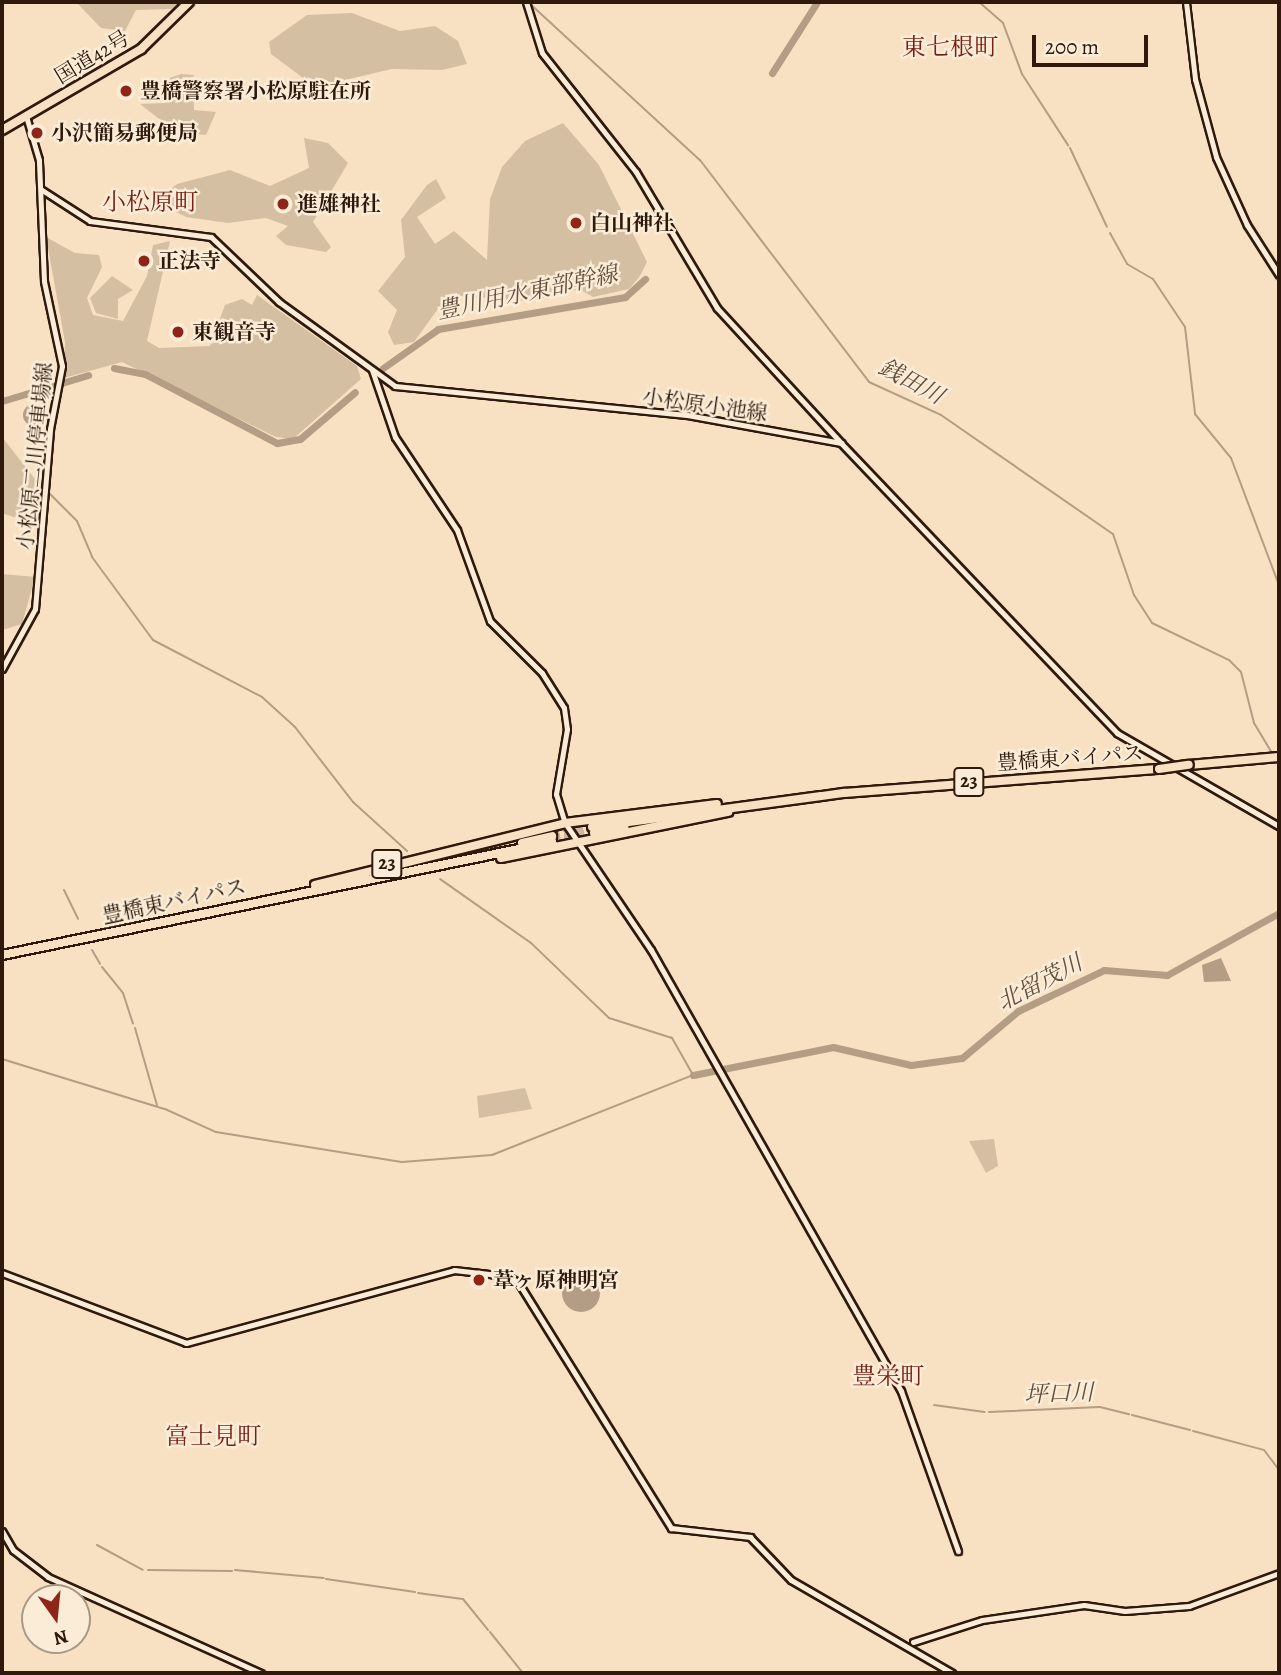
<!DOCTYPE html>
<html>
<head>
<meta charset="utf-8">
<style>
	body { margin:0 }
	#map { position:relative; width:1281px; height:1675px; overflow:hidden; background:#f7e1c2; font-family:Alegreya,"Noto Serif JP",serif }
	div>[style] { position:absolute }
	.green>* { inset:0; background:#d5bfa3 }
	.water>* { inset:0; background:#b39d84 }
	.round { border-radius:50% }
	.stream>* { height:2px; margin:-1px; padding:0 1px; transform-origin:1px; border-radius:1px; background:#b39d84 }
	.river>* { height:7px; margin:-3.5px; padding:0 3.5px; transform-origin:3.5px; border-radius:3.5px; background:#b39d84 }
	.highway-tunnel>* { height:8px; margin-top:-4px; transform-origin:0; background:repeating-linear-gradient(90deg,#cfb99e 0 8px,transparent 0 12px) }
	.roads { filter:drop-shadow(2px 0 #2f190c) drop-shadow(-2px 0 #2f190c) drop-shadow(0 2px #2f190c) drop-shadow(0 -2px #2f190c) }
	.secondary>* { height:5px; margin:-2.5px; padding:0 2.5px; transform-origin:2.5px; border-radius:2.5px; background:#faecd7 }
	.highway>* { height:8px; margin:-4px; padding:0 4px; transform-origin:4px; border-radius:4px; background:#f7e1c2 }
	.bridges { filter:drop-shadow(2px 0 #2f190c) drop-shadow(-2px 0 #2f190c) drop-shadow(0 2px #2f190c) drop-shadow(0 -2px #2f190c) }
	.highway-bridge>* { height:8px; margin:-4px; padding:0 4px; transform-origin:4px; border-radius:4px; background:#f7e1c2 }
	.dots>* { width:19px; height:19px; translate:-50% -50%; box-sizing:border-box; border:4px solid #faecd7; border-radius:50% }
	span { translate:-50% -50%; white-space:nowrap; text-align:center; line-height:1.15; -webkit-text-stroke:5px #faecd7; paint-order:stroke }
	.shield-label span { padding:2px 5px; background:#faecd7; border:2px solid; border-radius:5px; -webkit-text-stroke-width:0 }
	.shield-label { font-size:19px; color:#2f190c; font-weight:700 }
	.street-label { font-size:21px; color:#2f190c }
	.poi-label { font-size:21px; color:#2f190c; font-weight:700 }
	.left { translate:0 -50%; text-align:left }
	.water-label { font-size:23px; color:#644e3c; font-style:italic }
	.quarter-label { font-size:24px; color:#7a1f14 }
	.frame { position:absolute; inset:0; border:4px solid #2f190c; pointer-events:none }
	.north { position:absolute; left:21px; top:1584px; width:70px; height:70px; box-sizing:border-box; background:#faecd7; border:2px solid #a99886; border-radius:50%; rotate:165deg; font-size:19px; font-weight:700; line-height:28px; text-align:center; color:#2f190c }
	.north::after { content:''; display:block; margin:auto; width:24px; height:32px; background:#8f2418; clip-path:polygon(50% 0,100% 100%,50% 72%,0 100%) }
	.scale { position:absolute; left:1032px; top:35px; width:116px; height:32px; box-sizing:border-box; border:4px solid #2f190c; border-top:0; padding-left:9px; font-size:21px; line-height:24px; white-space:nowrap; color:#2f190c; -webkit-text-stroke:5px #faecd7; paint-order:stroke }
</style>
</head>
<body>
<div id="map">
	<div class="green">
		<div style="clip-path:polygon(76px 2px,181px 2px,171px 9px,136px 10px,125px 31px,101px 28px)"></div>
		<div style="clip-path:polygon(352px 13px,400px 31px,435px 26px,458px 41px,467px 64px,442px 70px,392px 69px,315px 87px,271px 54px,269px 42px,307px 15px)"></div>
		<div style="clip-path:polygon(181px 74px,194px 75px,194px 110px,216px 112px,206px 135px,176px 132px,140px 104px,166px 103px,167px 79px)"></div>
		<div style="clip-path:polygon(563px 123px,599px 165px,647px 262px,640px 276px,629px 289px,593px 297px,579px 289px,531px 301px,459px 296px,440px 306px,414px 342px,394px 345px,388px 332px,397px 310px,378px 291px,405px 257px,401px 220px,427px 185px,436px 179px,446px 198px,417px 217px,435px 244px,454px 231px,487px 260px,490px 199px,502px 167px,525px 141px)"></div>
		<div style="clip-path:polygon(304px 138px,328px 143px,348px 163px,313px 222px,331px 247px,326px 252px,286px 245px,276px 236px,288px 226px,266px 218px,228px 223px,186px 217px,155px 201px,177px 184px,230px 170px,270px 186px,309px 168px)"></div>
		<div style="clip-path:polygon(46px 237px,75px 253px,99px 255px,102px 267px,87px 298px,93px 315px,123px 321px,147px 276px,153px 245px,170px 241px,147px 341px,159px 348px,210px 346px,225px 305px,242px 299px,252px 305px,257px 295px,357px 366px,361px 379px,293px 439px,276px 437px,122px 362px,64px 378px,65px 342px)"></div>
		<div style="clip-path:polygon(112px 276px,133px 290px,118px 299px,118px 319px,96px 313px,90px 298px)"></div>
		<div style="clip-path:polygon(2px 437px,42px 488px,39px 526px,2px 513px)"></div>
		<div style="clip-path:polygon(2px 574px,35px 577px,22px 624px,2px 630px)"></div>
		<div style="clip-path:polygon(525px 1088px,532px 1109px,479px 1118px,477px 1096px)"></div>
		<div style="clip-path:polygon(994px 1139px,998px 1166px,986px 1173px,969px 1141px)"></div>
	</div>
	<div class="water">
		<div class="round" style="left:23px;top:404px;width:22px;height:22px"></div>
		<div style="clip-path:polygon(1221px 958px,1231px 981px,1204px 982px,1202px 965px)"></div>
		<div class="round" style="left:562px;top:1274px;width:38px;height:38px"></div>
	</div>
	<div class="stream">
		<div style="left:528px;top:2px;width:234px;rotate:42.6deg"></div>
		<div style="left:700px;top:160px;width:279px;rotate:52.7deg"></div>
		<div style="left:869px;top:382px;width:79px;rotate:24.6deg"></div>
		<div style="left:941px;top:415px;width:209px;rotate:34.7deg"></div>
		<div style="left:1113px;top:534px;width:65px;rotate:71deg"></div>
		<div style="left:1134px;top:595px;width:33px;rotate:57deg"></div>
		<div style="left:1152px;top:623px;width:85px;rotate:25.7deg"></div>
		<div style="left:1229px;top:660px;width:17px;rotate:45deg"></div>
		<div style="left:1241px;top:672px;width:53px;rotate:75.7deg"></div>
		<div style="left:1254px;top:723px;width:37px;rotate:59deg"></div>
		<div style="left:979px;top:2px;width:32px;rotate:41deg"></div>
		<div style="left:1003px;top:23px;width:54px;rotate:69.6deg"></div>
		<div style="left:1022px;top:74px;width:85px;rotate:57.1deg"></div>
		<div style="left:1070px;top:148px;width:87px;rotate:64.9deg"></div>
		<div style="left:1110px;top:233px;width:35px;rotate:61deg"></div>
		<div style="left:1127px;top:264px;width:30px;rotate:30deg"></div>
		<div style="left:1153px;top:279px;width:58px;rotate:56.3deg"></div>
		<div style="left:1185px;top:327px;width:88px;rotate:83.4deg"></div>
		<div style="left:1195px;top:414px;width:57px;rotate:50.7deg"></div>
		<div style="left:1231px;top:458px;width:136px;rotate:69.3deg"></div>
		<div style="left:48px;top:492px;width:41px;rotate:45deg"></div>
		<div style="left:77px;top:521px;width:39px;rotate:67deg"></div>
		<div style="left:92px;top:557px;width:103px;rotate:53.7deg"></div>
		<div style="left:153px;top:640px;width:123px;rotate:27.6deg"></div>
		<div style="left:262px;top:697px;width:45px;rotate:42.3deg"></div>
		<div style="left:295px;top:727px;width:95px;rotate:52.3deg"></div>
		<div style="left:353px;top:802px;width:73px;rotate:42.2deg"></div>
		<div style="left:64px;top:890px;width:32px;rotate:64deg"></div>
		<div style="left:92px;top:950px;width:16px;rotate:60deg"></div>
		<div style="left:102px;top:967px;width:33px;rotate:51deg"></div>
		<div style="left:123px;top:993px;width:32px;rotate:72deg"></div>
		<div style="left:135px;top:1028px;width:80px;rotate:74.1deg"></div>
		<div style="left:2px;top:1059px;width:170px;rotate:17.1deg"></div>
		<div style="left:165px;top:1109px;width:56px;rotate:24.3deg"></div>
		<div style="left:216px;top:1132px;width:188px;rotate:9.2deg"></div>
		<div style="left:402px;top:1162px;width:90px;rotate:-4.4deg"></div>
		<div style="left:492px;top:1155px;width:216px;rotate:-21.7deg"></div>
		<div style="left:693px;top:1075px;width:43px;rotate:-119.6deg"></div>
		<div style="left:672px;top:1038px;width:66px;rotate:-162.4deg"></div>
		<div style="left:609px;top:1018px;width:108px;rotate:-136.1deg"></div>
		<div style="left:531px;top:943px;width:111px;rotate:-144.9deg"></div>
		<div style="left:934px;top:1405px;width:51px;rotate:7.8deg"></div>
		<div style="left:989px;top:1412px;width:111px;rotate:-2.6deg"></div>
		<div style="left:1100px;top:1407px;width:30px;rotate:14deg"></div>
		<div style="left:1132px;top:1415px;width:60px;rotate:14.5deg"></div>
		<div style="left:1193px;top:1431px;width:73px;rotate:15deg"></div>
		<div style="left:1264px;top:1450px;width:25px;rotate:53deg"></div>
		<div style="left:97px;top:1545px;width:52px;rotate:28.5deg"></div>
		<div style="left:148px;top:1570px;width:84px;rotate:0.7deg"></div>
		<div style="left:235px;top:1570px;width:89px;rotate:5.1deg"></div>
		<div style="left:326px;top:1579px;width:90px;rotate:8.3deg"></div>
		<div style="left:418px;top:1593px;width:45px;rotate:7.6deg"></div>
		<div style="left:463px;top:1599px;width:40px;rotate:51deg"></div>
		<div style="left:490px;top:1632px;width:53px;rotate:51.2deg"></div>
	</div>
	<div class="river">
		<div style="left:772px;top:73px;width:84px;rotate:-57.6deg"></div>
		<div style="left:114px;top:368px;width:32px;rotate:11deg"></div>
		<div style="left:145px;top:374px;width:149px;rotate:27.6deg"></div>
		<div style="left:277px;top:443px;width:23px;rotate:-10deg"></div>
		<div style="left:300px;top:439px;width:72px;rotate:-40.5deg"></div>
		<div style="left:383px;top:368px;width:67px;rotate:-35.3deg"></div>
		<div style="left:438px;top:329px;width:190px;rotate:-9.7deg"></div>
		<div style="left:625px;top:297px;width:27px;rotate:-42deg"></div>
		<div style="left:2px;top:401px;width:90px;rotate:-16.8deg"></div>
		<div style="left:693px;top:1075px;width:143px;rotate:-11.3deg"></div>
		<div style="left:833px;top:1047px;width:80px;rotate:13deg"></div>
		<div style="left:911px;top:1065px;width:51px;rotate:-7.8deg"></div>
		<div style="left:962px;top:1058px;width:73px;rotate:-40deg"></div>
		<div style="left:1018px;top:1011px;width:95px;rotate:-25.5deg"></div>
		<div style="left:1104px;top:970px;width:63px;rotate:4.5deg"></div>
		<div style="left:1167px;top:975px;width:128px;rotate:-29deg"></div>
	</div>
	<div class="highway-tunnel">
		<div style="left:552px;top:836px;width:41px;rotate:-12.7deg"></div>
		<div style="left:553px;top:842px;width:42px;rotate:-12.4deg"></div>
	</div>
	<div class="roads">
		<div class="secondary">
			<div style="left:526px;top:2px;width:53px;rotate:72.6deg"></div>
			<div style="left:542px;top:53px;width:152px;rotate:51.7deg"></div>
			<div style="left:636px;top:172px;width:158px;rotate:59.2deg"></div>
			<div style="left:717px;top:308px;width:183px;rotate:47.4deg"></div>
			<div style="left:1186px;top:2px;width:78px;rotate:83.3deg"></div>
			<div style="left:1195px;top:79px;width:81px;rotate:74.9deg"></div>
			<div style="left:1216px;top:157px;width:75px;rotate:65.5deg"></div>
			<div style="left:1247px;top:225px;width:59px;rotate:57.4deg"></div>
			<div style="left:42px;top:190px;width:57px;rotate:32.9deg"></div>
			<div style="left:90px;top:221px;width:122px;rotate:7.5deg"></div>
			<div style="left:211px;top:237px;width:94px;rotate:43.7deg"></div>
			<div style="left:279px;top:302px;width:143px;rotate:35.9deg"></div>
			<div style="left:395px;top:386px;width:293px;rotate:5.7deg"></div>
			<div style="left:687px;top:415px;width:157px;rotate:10.3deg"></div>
			<div style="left:841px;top:443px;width:400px;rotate:46.4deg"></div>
			<div style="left:1117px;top:733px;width:187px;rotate:29.9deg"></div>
			<div style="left:372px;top:370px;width:71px;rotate:71.1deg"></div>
			<div style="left:395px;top:437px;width:112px;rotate:56.3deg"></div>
			<div style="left:457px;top:530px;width:97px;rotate:70.1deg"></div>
			<div style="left:490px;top:621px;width:74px;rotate:45deg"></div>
			<div style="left:542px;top:673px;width:41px;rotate:57.8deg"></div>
			<div style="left:564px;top:708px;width:21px;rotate:82deg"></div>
			<div style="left:567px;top:729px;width:66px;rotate:99.6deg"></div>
			<div style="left:556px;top:794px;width:30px;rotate:73deg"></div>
			<div style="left:565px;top:823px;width:153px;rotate:55.9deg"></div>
			<div style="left:651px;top:950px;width:507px;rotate:60.45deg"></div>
			<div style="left:901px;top:1391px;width:170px;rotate:70.4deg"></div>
			<div style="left:2px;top:669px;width:68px;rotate:-61.2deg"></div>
			<div style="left:35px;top:609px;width:181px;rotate:-85.2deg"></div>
			<div style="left:50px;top:429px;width:64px;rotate:-79.2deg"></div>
			<div style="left:62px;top:366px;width:87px;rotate:-102deg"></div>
			<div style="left:44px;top:281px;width:121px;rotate:-92.4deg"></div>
			<div style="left:39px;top:160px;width:46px;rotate:-106.5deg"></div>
			<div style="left:2px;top:1273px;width:197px;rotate:20.8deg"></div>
			<div style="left:186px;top:1343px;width:278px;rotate:-15.2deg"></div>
			<div style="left:454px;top:1270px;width:53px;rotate:6.5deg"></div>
			<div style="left:507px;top:1276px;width:13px;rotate:29deg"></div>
			<div style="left:518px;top:1282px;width:290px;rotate:58.1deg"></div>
			<div style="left:671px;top:1528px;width:80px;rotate:6.5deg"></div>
			<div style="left:750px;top:1537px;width:59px;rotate:46.4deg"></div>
			<div style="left:791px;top:1580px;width:186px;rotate:30deg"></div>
			<div style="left:2px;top:1531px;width:22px;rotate:60deg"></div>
			<div style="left:13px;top:1550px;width:44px;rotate:37.6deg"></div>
			<div style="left:48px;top:1577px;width:234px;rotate:24.3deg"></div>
			<div style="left:913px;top:1642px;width:72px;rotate:-17.7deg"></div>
			<div style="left:982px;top:1620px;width:103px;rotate:-8.4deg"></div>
			<div style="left:1084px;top:1605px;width:41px;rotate:8.3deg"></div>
			<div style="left:1125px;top:1611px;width:64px;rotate:-4.5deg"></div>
			<div style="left:1189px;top:1606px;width:96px;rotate:-20.1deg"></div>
		</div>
		<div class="highway">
			<div style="left:2px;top:130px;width:161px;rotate:-30.2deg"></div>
			<div style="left:141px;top:49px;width:67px;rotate:-44.4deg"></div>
			<div style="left:1189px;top:765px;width:90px;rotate:-5.1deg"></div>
			<div style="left:592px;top:827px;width:255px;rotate:-7.7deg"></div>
			<div style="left:845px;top:793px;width:315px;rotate:-4.4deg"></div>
			<div style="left:594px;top:833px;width:31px;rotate:-11deg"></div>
			<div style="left:522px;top:843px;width:31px;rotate:-13deg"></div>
			<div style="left:501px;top:858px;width:232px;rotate:-11.5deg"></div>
			<div style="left:315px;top:885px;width:258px;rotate:-13.9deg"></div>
			<div style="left:565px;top:823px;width:153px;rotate:-7.1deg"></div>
			<div style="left:2px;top:955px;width:562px;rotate:-11.59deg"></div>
		</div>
	</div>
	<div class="bridges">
		<div class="highway-bridge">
			<div style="left:1159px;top:769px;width:30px;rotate:-8deg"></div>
		</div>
	</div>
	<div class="dots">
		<div style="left:126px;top:91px;background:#8f2418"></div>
		<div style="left:37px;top:133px;background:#8f2418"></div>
		<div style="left:283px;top:204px;background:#8f2418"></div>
		<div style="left:576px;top:223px;background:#8f2418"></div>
		<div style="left:144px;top:261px;background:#8f2418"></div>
		<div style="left:178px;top:332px;background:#8f2418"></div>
		<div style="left:479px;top:1280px;background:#8f2418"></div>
	</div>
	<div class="shield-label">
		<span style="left:969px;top:782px">23</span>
		<span style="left:387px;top:864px">23</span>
	</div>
	<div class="street-label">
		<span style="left:92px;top:57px;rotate:-31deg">国道42号</span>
		<span style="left:705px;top:405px;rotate:8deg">小松原小池線</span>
		<span style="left:35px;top:456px;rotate:-84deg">小松原二川停車場線</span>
		<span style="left:1070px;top:758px;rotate:-4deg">豊橋東バイパス</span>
		<span style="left:174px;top:901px;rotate:-12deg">豊橋東バイパス</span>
	</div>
	<div class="poi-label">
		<span class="left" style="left:140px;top:91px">豊橋警察署小松原駐在所</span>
		<span class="left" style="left:51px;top:133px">小沢簡易郵便局</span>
		<span class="left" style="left:297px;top:204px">進雄神社</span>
		<span class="left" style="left:590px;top:223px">白山神社</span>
		<span class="left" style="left:158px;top:261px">正法寺</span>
		<span class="left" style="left:192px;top:332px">東観音寺</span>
		<span class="left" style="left:493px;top:1280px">葦ヶ原神明宮</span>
	</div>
	<div class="water-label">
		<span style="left:527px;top:293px;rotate:-12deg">豊川用水東部幹線</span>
		<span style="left:911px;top:382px;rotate:28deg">銭田川</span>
		<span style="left:1040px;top:983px;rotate:-28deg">北留茂川</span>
		<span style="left:1059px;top:1394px;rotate:-2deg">坪口川</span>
	</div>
	<div class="quarter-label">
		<span style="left:950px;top:48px">東七根町</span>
		<span style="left:150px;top:203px">小松原町</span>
		<span style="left:888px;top:1377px">豊栄町</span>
		<span style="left:213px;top:1437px">富士見町</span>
	</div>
	<div class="frame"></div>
	<div class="north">N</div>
	<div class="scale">200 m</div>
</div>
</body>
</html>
